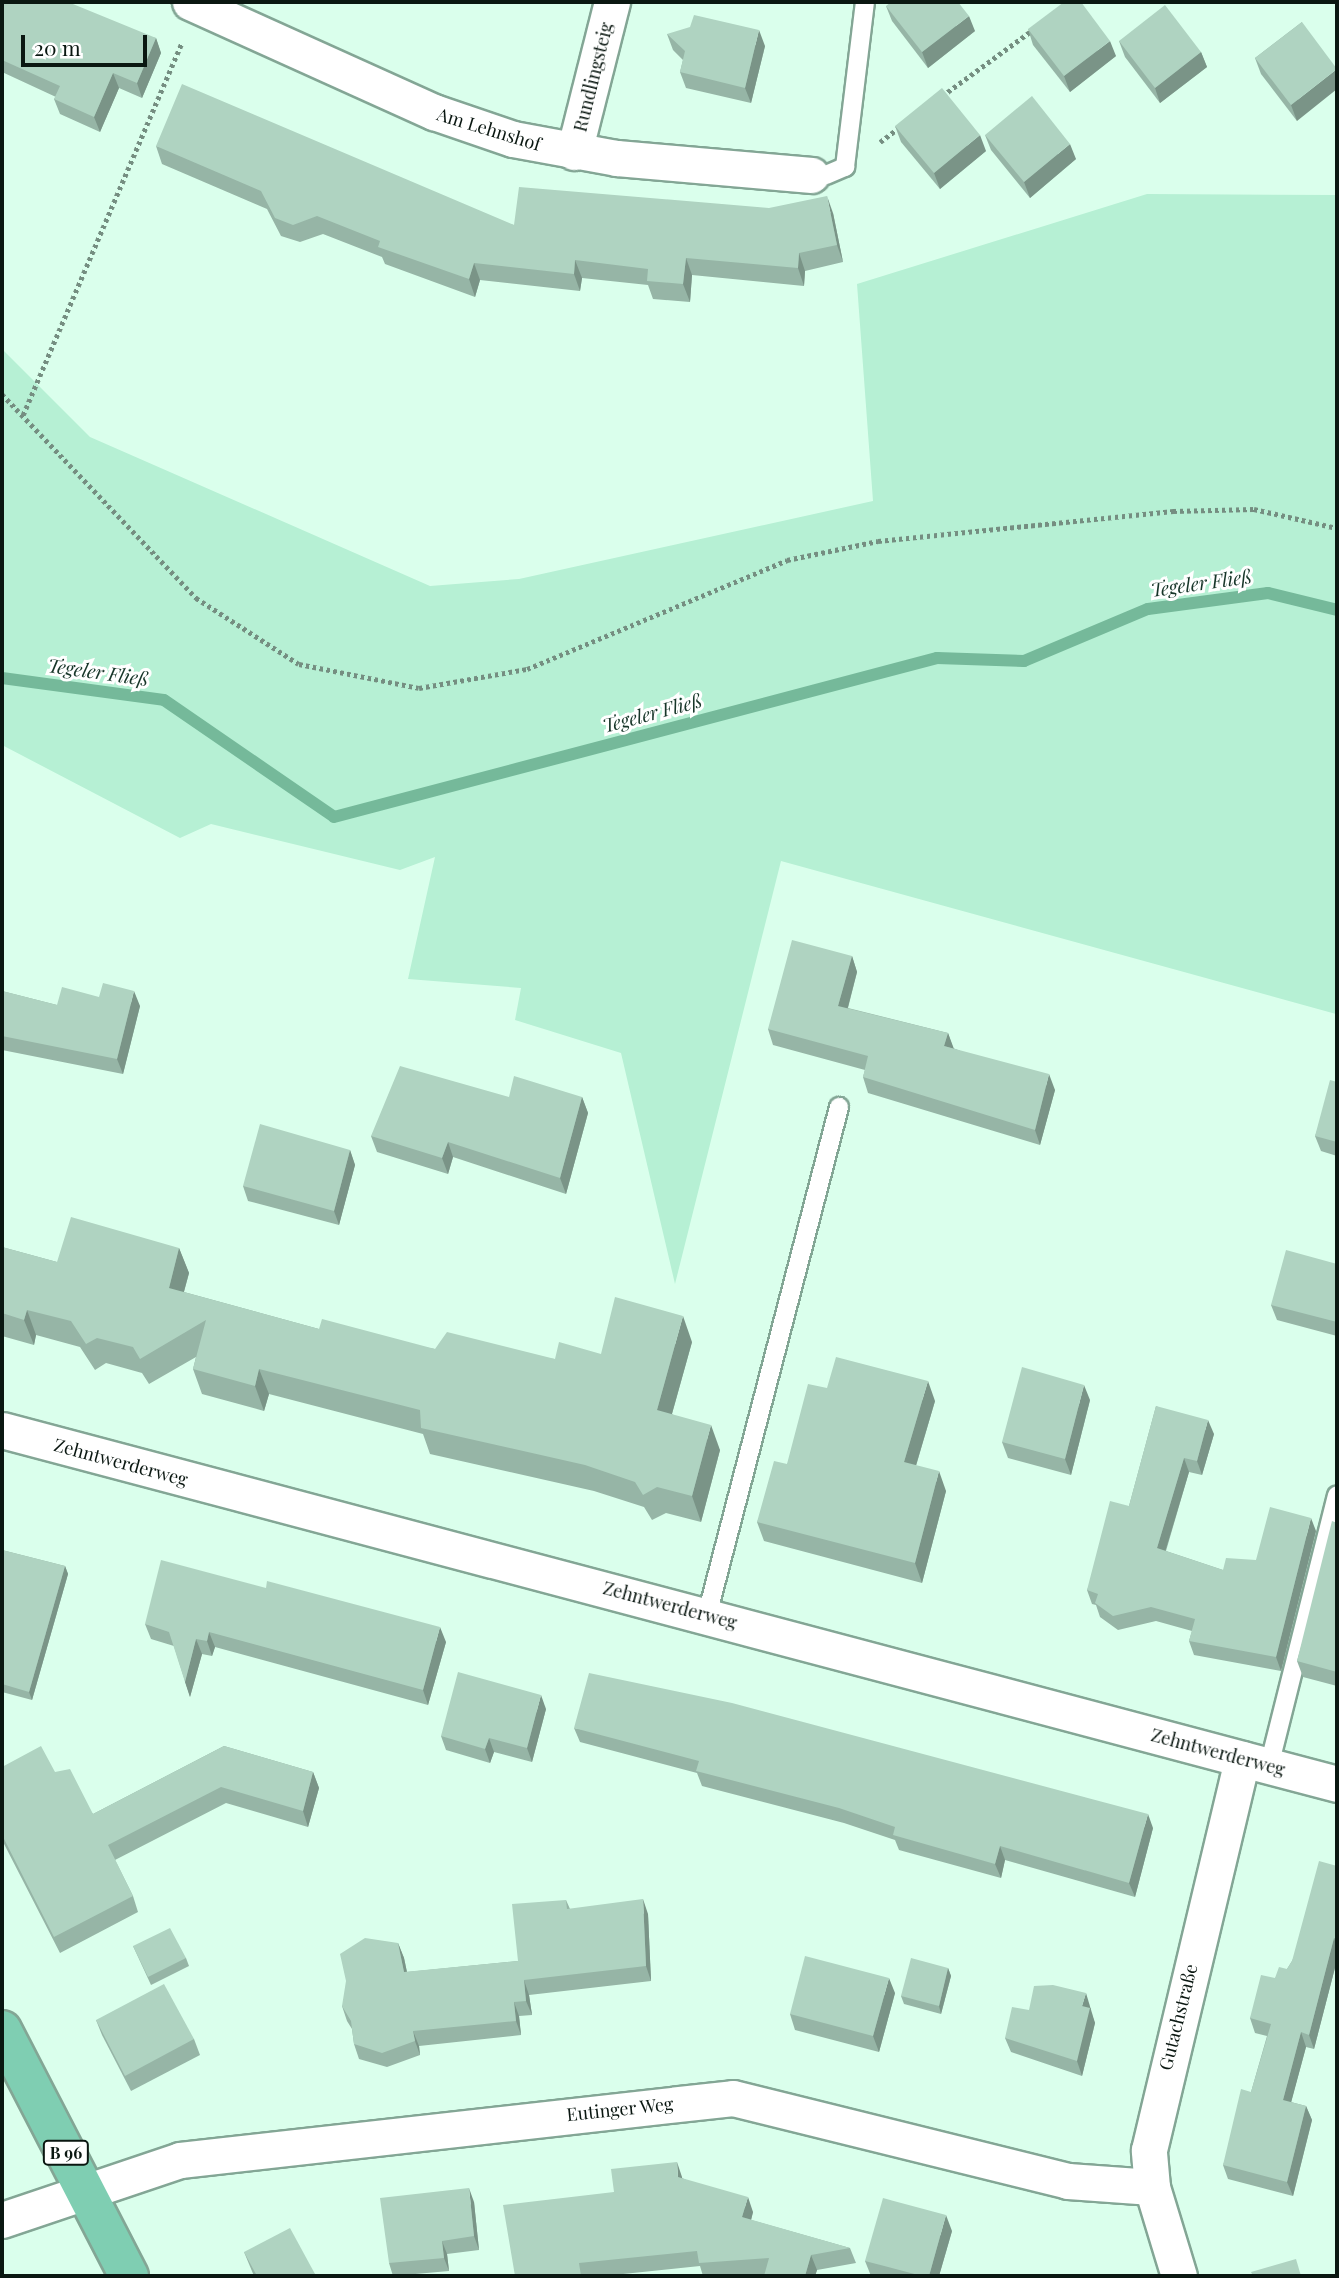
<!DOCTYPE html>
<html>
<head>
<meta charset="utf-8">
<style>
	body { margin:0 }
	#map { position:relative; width:1339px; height:2278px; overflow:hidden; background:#daffec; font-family:"Playfair Display",serif }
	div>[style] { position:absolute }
	.green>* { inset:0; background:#b6f0d4 }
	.stream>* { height:12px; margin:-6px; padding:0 6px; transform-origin:6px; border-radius:6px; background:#75b99a }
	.path>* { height:4.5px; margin-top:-2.25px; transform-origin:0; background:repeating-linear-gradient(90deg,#758e81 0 3.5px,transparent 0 7px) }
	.roads { filter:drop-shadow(2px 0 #83a695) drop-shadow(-2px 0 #83a695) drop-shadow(0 2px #83a695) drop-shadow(0 -2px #83a695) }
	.lane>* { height:18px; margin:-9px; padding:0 9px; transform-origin:9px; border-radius:9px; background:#fff }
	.street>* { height:35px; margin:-17.5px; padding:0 17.5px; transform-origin:17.5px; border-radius:17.5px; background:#fff }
	.primary>* { height:38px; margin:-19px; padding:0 19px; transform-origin:19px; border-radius:19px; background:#7fceb2 }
	.wall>* { inset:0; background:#96b5a6 }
	.shaded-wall>* { inset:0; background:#7a9487 }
	.building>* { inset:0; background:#afd3c1 }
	span { translate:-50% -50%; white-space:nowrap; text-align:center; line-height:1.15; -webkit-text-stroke:6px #fff; paint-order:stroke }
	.shield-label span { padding:2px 5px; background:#fff; border:2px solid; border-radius:5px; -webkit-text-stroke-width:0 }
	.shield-label { font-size:16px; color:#0a1711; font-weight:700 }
	.street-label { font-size:18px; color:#0a1711 }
	.water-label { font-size:19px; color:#173629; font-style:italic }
	.frame { position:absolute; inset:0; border:4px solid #0a1711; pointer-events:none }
	.scale { position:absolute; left:21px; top:35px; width:126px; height:32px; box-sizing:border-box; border:4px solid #0a1711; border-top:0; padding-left:9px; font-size:21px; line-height:24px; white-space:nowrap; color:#0a1711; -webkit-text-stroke:5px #fff; paint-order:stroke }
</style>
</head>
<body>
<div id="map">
	<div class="green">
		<div style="clip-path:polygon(1147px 194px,1337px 195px,1336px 1014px,781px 861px,675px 1284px,621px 1053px,515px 1020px,521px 988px,408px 979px,435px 857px,400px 870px,211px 824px,180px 838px,2px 745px,2px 349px,90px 437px,430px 586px,519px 579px,873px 501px,857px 284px)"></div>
	</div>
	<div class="stream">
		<div style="left:2px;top:678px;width:163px;rotate:7.7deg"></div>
		<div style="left:164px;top:700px;width:206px;rotate:34.5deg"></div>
		<div style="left:334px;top:817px;width:624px;rotate:-14.77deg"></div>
		<div style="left:937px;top:658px;width:87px;rotate:2deg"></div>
		<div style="left:1024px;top:661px;width:134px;rotate:-22.8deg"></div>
		<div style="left:1148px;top:609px;width:121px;rotate:-7.6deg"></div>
		<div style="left:1268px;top:593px;width:71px;rotate:13.8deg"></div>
	</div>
	<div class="path">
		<div style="left:942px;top:96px;width:114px;rotate:-36.1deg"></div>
		<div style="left:880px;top:142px;width:26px;rotate:-37deg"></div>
		<div style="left:2px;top:394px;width:282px;rotate:46.4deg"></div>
		<div style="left:196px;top:598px;width:122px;rotate:32.7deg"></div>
		<div style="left:299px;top:664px;width:122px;rotate:11.3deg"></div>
		<div style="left:419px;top:688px;width:110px;rotate:-10deg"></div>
		<div style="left:527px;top:669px;width:282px;rotate:-22.7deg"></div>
		<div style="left:787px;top:560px;width:93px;rotate:-11.8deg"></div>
		<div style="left:878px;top:541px;width:297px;rotate:-5.8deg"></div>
		<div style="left:1173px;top:511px;width:81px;rotate:-1.4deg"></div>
		<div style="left:1254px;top:509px;width:85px;rotate:12.9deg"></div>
		<div style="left:23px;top:415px;width:405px;rotate:-66.9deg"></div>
	</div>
	<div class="roads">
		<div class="lane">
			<div style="left:826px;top:175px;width:21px;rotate:-23deg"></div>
			<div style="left:845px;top:167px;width:166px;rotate:-83.1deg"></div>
			<div style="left:707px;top:1615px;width:525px;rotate:-75.43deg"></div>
			<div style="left:1269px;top:1766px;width:279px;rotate:-75.9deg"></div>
		</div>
		<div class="street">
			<div style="left:190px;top:2px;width:268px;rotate:24.3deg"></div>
			<div style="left:434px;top:112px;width:83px;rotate:18.9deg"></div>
			<div style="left:513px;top:139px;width:106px;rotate:10.4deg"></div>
			<div style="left:617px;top:158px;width:195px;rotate:5deg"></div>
			<div style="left:574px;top:152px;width:155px;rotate:-75.8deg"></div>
			<div style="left:2px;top:1430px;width:1381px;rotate:14.85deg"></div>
			<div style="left:2px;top:2220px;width:188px;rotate:-18.6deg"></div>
			<div style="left:180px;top:2160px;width:556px;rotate:-6.4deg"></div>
			<div style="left:733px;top:2098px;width:345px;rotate:13.9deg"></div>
			<div style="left:1068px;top:2181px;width:84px;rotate:4.1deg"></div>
			<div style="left:1179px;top:2276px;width:93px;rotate:-106.9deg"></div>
			<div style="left:1152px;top:2187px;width:37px;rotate:-95deg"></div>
			<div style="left:1149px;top:2150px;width:402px;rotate:-76.6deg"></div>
		</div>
		<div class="primary">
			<div style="left:2px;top:2030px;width:277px;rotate:62.7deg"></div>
		</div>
	</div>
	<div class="wall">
		<div style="clip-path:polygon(2px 2px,156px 38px,161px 53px,142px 98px,119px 88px,100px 132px,60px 114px,54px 99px,56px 97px,2px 72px)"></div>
		<div style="clip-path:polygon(886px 6px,975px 31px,928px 68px,892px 21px)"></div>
		<div style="clip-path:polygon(1302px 22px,1297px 121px,1261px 74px,1255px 58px)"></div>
		<div style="clip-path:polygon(1028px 29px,1116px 56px,1070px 92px,1033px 45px)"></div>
		<div style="clip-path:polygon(667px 34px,765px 46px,751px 103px,686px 88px,680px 72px,683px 60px,673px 50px)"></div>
		<div style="clip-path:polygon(1119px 41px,1201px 52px,1207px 67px,1160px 103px,1125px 57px)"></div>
		<div style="clip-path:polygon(895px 126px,986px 151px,940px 189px,901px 142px)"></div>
		<div style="clip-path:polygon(985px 135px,1076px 159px,1030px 198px,991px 150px)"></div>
		<div style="clip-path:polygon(156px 146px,514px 225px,833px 213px,843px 262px,805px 271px,804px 286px,692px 275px,690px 302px,653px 299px,648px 285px,582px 278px,580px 291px,480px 280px,475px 297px,385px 264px,382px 257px,323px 234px,300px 242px,281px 236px,267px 209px,162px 164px)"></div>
		<div style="clip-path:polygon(852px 956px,857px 972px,848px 1008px,948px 1033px,953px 1048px,1055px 1090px,1040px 1145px,868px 1093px,863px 1077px,865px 1070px,773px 1045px,768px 1029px)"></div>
		<div style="clip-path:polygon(2px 991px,57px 1005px,99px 997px,140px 1006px,123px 1074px,2px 1050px)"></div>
		<div style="clip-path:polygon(1337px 1082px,1337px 1156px,1321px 1151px,1315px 1136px)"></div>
		<div style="clip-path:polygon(509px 1097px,582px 1097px,588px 1113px,566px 1194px,453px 1157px,448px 1174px,377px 1152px,371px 1136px)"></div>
		<div style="clip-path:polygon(350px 1150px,355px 1165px,339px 1225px,248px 1201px,243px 1186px)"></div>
		<div style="clip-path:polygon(2px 1247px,57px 1262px,179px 1248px,189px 1273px,184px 1292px,319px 1329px,435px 1349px,555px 1359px,601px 1354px,692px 1342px,672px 1414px,720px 1450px,701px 1522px,666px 1513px,652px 1520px,644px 1507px,594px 1491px,430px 1454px,423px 1434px,269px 1394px,264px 1411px,202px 1394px,193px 1369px,196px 1357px,149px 1384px,142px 1373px,106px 1363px,95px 1370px,80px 1347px,36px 1335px,34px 1345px,2px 1336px)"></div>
		<div style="clip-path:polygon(1337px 1264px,1337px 1336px,1277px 1320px,1271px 1305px)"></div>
		<div style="clip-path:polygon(827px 1388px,935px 1401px,916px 1466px,946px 1491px,922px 1583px,764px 1541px,757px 1522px)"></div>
		<div style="clip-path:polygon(1090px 1400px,1071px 1475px,1008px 1458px,1002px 1442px)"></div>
		<div style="clip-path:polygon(1156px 1406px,1214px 1434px,1202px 1475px,1189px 1472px,1166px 1551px,1223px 1570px,1256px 1560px,1316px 1531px,1281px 1671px,1194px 1655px,1189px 1641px,1192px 1631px,1156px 1621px,1118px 1630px,1100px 1617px,1096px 1605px,1092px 1604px,1087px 1590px,1129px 1506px)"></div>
		<div style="clip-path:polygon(1337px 1523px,1337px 1686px,1303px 1677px,1297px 1661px)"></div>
		<div style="clip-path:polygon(2px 1550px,65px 1566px,68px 1574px,32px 1700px,2px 1692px)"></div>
		<div style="clip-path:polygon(145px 1624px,446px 1642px,428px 1705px,215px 1647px,212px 1656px,202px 1654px,190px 1697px,174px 1646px,151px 1639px)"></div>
		<div style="clip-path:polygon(546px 1709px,532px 1762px,494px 1752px,490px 1763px,446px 1750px,441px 1736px)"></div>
		<div style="clip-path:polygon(574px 1728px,1153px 1828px,1135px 1897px,1005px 1860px,1001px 1878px,899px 1850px,895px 1840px,844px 1823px,702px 1786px,697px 1773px,580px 1742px)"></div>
		<div style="clip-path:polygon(224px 1746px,313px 1772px,319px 1788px,308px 1827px,226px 1803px,115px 1860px,133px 1896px,138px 1912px,60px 1953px,2px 1840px,2px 1767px,55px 1772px,93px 1814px)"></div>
		<div style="clip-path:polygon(1337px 1866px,1337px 1960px,1314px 2049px,1306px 2047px,1291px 2102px,1306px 2106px,1312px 2120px,1293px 2196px,1228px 2179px,1223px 2165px,1251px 2092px,1267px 2036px,1255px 2033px,1250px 2018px,1275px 1978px,1287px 1969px,1292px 1961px)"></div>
		<div style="clip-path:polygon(566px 1900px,570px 1909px,648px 1914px,651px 1981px,529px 1995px,532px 2015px,519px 2016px,521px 2035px,419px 2046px,420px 2055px,387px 2067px,359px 2059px,354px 2044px,352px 2029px,347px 2021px,342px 2006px,398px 1943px,404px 1958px,407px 1972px,518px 1961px)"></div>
		<div style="clip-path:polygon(133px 1946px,186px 1958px,189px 1966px,151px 1985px)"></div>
		<div style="clip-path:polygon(948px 1968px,951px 1976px,941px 2014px,904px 2004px,901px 1996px)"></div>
		<div style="clip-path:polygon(895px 1993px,879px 2052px,795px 2030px,790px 2014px)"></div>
		<div style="clip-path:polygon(1091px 2008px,1090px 2010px,1095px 2023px,1082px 2076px,1011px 2052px,1005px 2038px,1029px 2010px)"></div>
		<div style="clip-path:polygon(96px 2020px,194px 2039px,200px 2055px,131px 2091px,102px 2035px)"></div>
		<div style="clip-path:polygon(682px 2178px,753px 2212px,751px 2220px,850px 2248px,856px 2263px,817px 2270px,815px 2276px,764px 2276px,764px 2274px,730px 2276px,703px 2276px,700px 2266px,604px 2276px,515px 2276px,614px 2192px)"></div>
		<div style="clip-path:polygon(474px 2202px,479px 2250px,447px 2254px,449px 2271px,393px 2276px,389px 2263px)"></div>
		<div style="clip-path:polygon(952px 2231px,939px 2276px,871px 2276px,865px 2261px)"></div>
		<div style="clip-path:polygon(244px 2252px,315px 2274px,316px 2276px,254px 2276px)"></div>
	</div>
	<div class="shaded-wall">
		<div style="clip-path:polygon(969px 16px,975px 31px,928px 68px,922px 52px)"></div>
		<div style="clip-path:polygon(759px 30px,765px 46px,751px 103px,745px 88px)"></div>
		<div style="clip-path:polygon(156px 38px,161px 53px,142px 98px,137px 83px)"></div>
		<div style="clip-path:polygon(1110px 41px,1116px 56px,1070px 92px,1064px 76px)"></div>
		<div style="clip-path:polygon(1201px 52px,1207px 67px,1160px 103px,1155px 88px)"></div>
		<div style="clip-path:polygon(1337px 69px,1337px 89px,1297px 121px,1291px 105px)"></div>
		<div style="clip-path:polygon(113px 73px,119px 88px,100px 132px,94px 117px)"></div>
		<div style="clip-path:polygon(980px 135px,986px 151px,940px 189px,934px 173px)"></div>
		<div style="clip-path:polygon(1070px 144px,1076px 159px,1030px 198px,1024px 182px)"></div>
		<div style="clip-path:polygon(827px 196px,833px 213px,843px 262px,837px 245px)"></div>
		<div style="clip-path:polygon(799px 253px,805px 271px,804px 286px,798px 268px)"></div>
		<div style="clip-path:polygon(686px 258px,692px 275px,690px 302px,683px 284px)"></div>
		<div style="clip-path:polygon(575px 260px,582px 278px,580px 291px,574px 274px)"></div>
		<div style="clip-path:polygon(474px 263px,480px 280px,475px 297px,469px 279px)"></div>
		<div style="clip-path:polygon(852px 956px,857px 972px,844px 1022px,838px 1006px)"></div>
		<div style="clip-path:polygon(134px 991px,140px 1006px,123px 1074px,117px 1059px)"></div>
		<div style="clip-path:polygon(948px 1033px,954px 1049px,944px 1046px)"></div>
		<div style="clip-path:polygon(1049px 1074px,1055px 1090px,1040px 1145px,1035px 1130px)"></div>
		<div style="clip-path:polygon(582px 1097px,588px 1113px,566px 1194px,560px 1178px)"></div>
		<div style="clip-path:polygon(448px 1142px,453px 1157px,448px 1174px,442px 1158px)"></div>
		<div style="clip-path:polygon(350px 1150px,355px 1165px,339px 1225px,334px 1211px)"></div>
		<div style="clip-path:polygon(179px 1248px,189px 1273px,178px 1313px,169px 1288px)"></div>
		<div style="clip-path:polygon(27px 1310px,36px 1335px,34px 1345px,24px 1320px)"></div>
		<div style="clip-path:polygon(683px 1316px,692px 1342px,666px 1435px,657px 1410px)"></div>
		<div style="clip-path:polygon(259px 1369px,269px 1394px,264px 1411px,255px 1386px)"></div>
		<div style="clip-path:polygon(928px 1381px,935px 1401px,911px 1482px,904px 1462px)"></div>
		<div style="clip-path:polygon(1084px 1385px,1090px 1400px,1071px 1475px,1065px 1459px)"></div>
		<div style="clip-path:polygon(1208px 1420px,1214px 1434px,1202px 1475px,1197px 1461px)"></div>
		<div style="clip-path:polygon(711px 1425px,720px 1450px,701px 1522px,692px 1496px)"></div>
		<div style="clip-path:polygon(1184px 1458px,1189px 1472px,1162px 1562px,1157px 1548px)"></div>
		<div style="clip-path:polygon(939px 1471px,946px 1491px,922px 1583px,915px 1563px)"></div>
		<div style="clip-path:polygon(1311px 1518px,1316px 1531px,1281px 1671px,1276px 1657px)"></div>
		<div style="clip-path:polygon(65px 1566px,68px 1574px,32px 1700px,29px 1692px)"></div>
		<div style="clip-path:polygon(440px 1627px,446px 1642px,428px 1705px,423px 1690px)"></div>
		<div style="clip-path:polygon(209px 1632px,215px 1647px,212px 1656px,207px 1641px)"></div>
		<div style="clip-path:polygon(196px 1639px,202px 1654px,190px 1697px,185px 1682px)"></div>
		<div style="clip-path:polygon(541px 1695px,546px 1709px,532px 1762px,527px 1748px)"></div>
		<div style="clip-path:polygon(489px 1738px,494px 1752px,490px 1763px,485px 1749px)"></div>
		<div style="clip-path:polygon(313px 1772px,319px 1788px,308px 1827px,303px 1811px)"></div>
		<div style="clip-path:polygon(1148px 1814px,1153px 1828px,1135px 1897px,1129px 1883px)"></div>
		<div style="clip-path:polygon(1000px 1846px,1005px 1860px,1001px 1878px,995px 1864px)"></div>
		<div style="clip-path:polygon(643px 1899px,648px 1914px,651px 1981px,646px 1966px)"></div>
		<div style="clip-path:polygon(1334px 1938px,1337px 1947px,1337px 1960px,1314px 2049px,1309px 2035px)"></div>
		<div style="clip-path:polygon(398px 1943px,404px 1958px,410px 1987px,404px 1972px)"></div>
		<div style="clip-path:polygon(948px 1968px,951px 1976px,941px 2014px,939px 2006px)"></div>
		<div style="clip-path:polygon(889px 1978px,895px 1993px,879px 2052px,873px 2036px)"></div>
		<div style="clip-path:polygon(524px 1980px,529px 1995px,532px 2015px,526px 2001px)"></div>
		<div style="clip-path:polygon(1086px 1993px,1095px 2023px,1082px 2076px,1077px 2061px,1082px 2006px)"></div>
		<div style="clip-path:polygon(514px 2002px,519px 2016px,521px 2035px,516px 2021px)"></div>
		<div style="clip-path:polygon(413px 2031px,419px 2046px,420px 2055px,415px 2041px)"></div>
		<div style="clip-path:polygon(1301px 2032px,1306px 2047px,1288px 2114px,1283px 2100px)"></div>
		<div style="clip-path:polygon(1306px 2106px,1312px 2120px,1293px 2196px,1287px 2182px)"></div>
		<div style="clip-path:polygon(677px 2162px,682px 2177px,684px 2192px,678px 2177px)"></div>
		<div style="clip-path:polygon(469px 2188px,474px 2202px,479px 2250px,474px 2236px)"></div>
		<div style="clip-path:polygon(748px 2197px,753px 2212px,748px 2232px,742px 2217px)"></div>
		<div style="clip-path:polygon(946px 2215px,952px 2231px,939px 2276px,929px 2276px)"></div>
		<div style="clip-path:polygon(442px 2241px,447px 2254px,449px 2271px,444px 2258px)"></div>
		<div style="clip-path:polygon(811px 2255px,817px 2270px,815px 2276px,805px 2276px)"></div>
	</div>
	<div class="building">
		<div style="clip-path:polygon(2px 2px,68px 2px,156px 38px,137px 83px,113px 73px,94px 117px,54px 99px,60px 86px,2px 60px)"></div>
		<div style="clip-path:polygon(891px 2px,958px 2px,969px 16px,922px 52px,886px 6px)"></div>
		<div style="clip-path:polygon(1064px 2px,1081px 2px,1110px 41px,1064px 76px,1028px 29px)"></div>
		<div style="clip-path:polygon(1165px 5px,1201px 52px,1155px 88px,1119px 41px)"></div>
		<div style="clip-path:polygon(694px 15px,759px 30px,745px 88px,680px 72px,685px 51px,667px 34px,690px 27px)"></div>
		<div style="clip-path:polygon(1302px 22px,1337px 69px,1291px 105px,1255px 58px)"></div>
		<div style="clip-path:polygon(182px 84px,514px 225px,519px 187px,769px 208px,827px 196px,837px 245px,799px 253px,798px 268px,686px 258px,683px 284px,647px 281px,648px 269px,575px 260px,574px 274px,474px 263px,469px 279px,378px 247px,380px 241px,317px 216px,293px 225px,275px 218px,261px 191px,156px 146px)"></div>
		<div style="clip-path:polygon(942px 88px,980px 135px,934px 173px,895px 126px)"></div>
		<div style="clip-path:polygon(1032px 96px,1070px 144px,1024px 182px,985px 135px)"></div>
		<div style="clip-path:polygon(792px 940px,852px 956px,838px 1006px,948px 1033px,944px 1046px,1049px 1074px,1035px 1130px,863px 1077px,868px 1056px,768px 1029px)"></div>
		<div style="clip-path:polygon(103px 983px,134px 991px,117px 1059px,2px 1036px,2px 991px,57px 1005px,62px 987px,99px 997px)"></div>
		<div style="clip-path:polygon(400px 1066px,509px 1097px,514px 1076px,582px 1097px,560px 1178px,448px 1142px,442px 1158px,371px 1136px)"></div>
		<div style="clip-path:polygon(1330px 1080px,1337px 1082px,1337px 1142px,1315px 1136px)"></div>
		<div style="clip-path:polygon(260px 1124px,350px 1150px,334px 1211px,243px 1186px)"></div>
		<div style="clip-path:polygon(71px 1217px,179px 1248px,169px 1288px,319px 1329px,322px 1319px,435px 1349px,447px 1332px,555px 1359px,559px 1342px,601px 1354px,615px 1297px,683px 1316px,657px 1410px,711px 1425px,692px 1496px,657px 1487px,643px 1495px,635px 1482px,585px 1465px,421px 1428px,420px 1410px,259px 1369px,255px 1386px,193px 1369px,206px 1320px,140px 1359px,133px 1347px,97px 1338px,86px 1344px,71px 1321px,27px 1310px,24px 1320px,2px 1313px,2px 1247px,57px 1262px)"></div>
		<div style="clip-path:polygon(1286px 1250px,1337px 1264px,1337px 1322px,1271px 1305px)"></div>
		<div style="clip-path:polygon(836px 1357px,928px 1381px,904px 1462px,939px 1471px,915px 1563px,757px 1522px,774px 1461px,787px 1464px,808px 1384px,827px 1388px)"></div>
		<div style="clip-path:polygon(1022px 1367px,1084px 1385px,1065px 1459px,1002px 1442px)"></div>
		<div style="clip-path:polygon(1156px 1406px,1208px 1420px,1197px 1461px,1184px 1458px,1157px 1548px,1223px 1570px,1226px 1558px,1256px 1560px,1270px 1507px,1311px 1518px,1276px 1657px,1189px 1641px,1195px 1619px,1151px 1607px,1113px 1616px,1095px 1603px,1098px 1594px,1087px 1590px,1110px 1501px,1129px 1506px)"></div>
		<div style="clip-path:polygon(1332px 1521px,1337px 1523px,1337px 1672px,1297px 1661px)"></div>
		<div style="clip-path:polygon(2px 1550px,65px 1566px,29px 1692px,2px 1684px)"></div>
		<div style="clip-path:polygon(161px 1560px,266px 1588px,267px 1581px,440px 1627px,423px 1690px,209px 1632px,207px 1641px,196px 1639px,185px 1682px,169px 1632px,145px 1624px)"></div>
		<div style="clip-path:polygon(458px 1672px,541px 1695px,527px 1748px,489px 1738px,485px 1749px,441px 1736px)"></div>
		<div style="clip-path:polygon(589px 1673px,732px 1703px,1148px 1814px,1129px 1883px,1000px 1846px,995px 1864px,893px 1835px,895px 1827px,839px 1808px,696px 1771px,699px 1761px,574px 1728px)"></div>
		<div style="clip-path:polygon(41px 1746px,55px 1772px,70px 1769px,93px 1814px,224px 1746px,313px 1772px,303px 1811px,221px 1787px,108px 1845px,133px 1896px,54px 1937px,2px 1835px,2px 1767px)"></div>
		<div style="clip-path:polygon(1319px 1861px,1337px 1866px,1337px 1939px,1334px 1938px,1309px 2035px,1301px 2032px,1283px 2100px,1306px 2106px,1287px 2182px,1223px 2165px,1241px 2089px,1251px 2092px,1271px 2024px,1250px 2018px,1261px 1975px,1275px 1978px,1279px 1967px,1287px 1969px,1292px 1961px)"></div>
		<div style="clip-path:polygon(643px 1899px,646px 1966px,524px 1980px,526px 2001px,514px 2002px,516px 2021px,413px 2031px,415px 2041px,382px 2053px,354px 2044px,351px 2021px,342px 2006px,346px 1981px,340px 1954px,365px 1938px,398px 1943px,404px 1972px,518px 1961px,512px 1904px,566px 1900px,567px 1909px)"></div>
		<div style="clip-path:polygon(170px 1928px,186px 1958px,148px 1977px,133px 1946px)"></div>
		<div style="clip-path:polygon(805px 1956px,889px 1978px,873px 2036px,790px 2014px)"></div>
		<div style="clip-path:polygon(911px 1958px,948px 1968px,939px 2006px,901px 1996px)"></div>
		<div style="clip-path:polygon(164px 1984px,194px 2039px,125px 2076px,96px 2020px)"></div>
		<div style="clip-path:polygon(1053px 1985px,1086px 1993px,1082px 2006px,1090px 2008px,1077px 2061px,1005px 2038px,1012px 2007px,1029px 2010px,1034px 1986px)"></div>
		<div style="clip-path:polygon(677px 2162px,678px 2177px,748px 2197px,742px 2217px,850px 2248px,811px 2255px,805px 2276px,764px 2276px,769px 2258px,699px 2263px,697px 2251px,579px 2263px,581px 2276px,515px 2276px,503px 2205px,614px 2192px,611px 2169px)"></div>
		<div style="clip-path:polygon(469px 2188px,474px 2236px,442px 2241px,444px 2258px,389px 2263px,380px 2198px)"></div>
		<div style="clip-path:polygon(883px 2198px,946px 2215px,929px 2276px,922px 2276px,865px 2261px)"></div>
		<div style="clip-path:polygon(290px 2228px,315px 2274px,311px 2276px,257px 2276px,244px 2252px)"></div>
		<div style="clip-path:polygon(1296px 2259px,1301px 2276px,1253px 2276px,1251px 2272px)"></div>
	</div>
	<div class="shield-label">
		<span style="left:66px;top:2153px">B 96</span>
	</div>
	<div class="street-label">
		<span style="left:593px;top:77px;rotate:-76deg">Rundlingsteig</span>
		<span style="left:489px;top:129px;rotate:17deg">Am Lehnshof</span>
		<span style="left:121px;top:1462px;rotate:15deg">Zehntwerderweg</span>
		<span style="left:670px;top:1605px;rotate:15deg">Zehntwerderweg</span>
		<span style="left:1218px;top:1752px;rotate:15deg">Zehntwerderweg</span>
		<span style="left:1178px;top:2017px;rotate:-76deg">Gutachstraße</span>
		<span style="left:620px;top:2109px;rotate:-6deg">Eutinger Weg</span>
	</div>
	<div class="water-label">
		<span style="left:1201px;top:583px;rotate:-8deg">Tegeler Fließ</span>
		<span style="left:98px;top:672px;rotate:8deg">Tegeler Fließ</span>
		<span style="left:652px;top:713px;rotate:-15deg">Tegeler Fließ</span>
	</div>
	<div class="frame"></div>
	<div class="scale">20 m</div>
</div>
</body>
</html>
